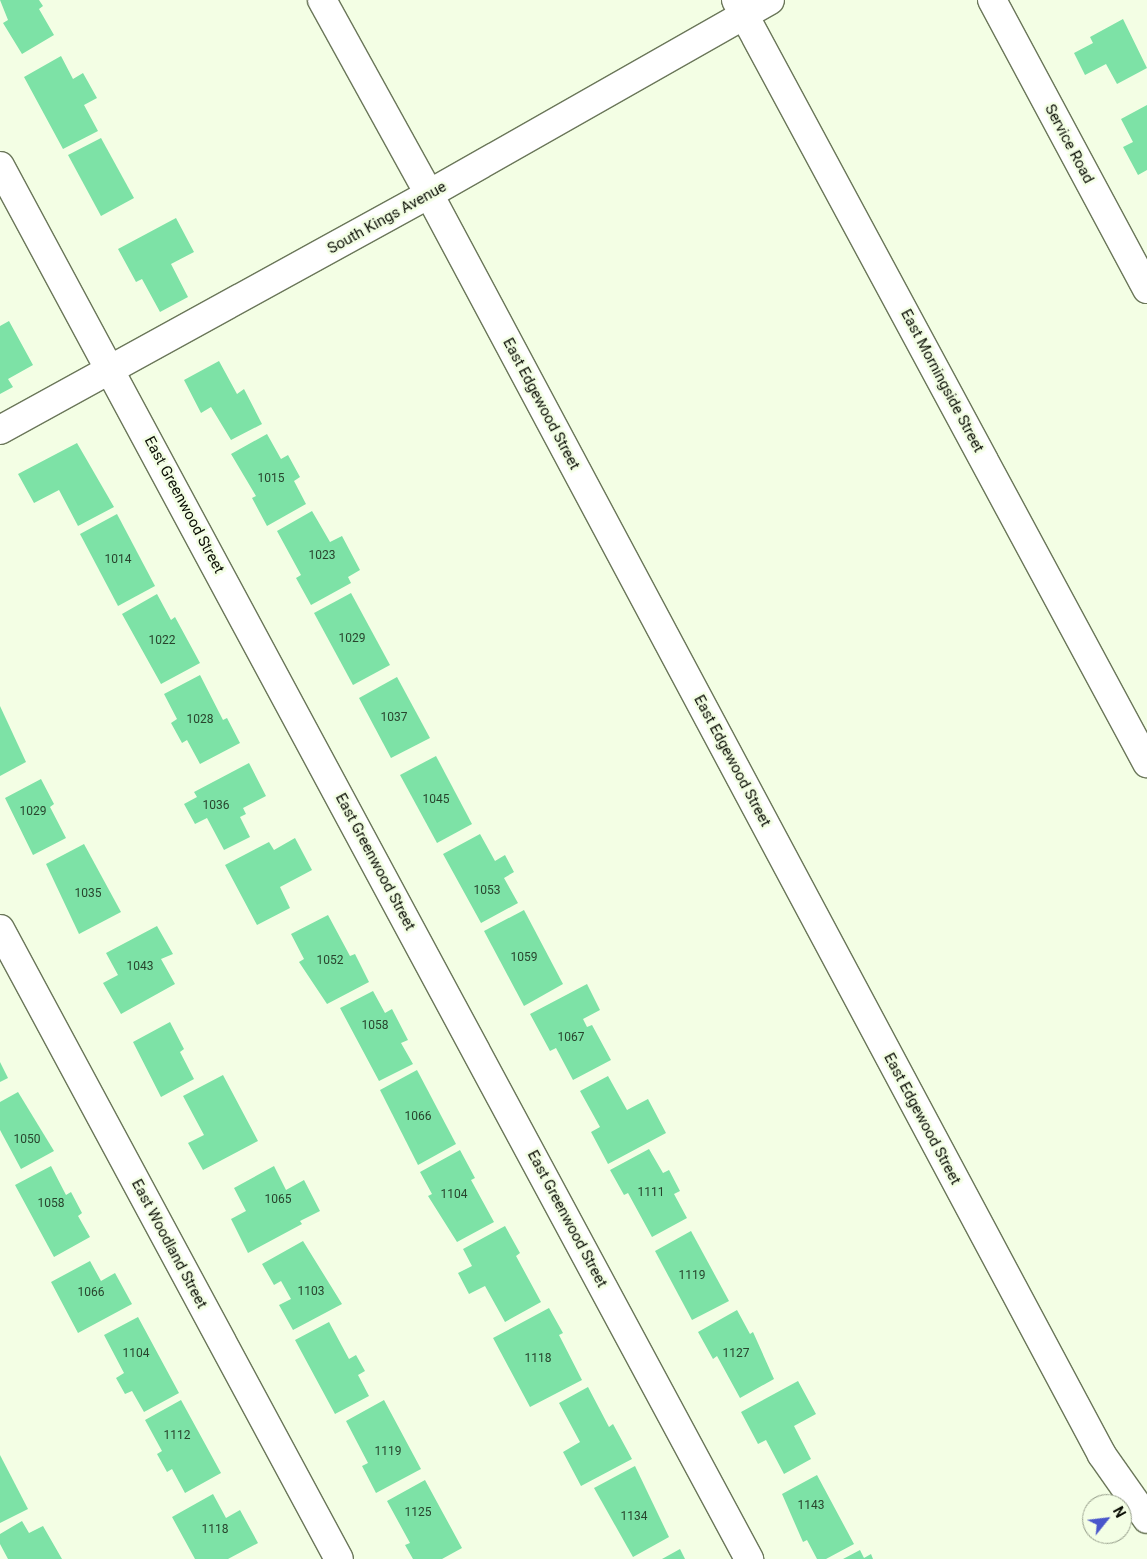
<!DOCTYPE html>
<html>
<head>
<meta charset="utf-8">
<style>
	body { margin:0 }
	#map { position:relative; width:1147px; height:1559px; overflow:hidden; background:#f3fee4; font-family:Roboto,sans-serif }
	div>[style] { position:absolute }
	.building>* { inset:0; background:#7de2a6 }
	.roads { filter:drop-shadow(1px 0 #6b775a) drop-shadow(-1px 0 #6b775a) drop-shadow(0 1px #6b775a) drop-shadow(0 -1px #6b775a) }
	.minor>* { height:28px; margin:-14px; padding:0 14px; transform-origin:14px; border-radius:14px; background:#fff }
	span { translate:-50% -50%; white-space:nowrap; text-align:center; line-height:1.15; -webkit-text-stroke:5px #f3fee4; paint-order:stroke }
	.number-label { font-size:12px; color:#28442d }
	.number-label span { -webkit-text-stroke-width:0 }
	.street-label { font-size:15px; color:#0b0f05 }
	.north { position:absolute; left:1082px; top:1494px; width:50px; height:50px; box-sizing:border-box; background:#f3fee4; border:1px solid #969e8b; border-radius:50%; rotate:61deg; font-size:14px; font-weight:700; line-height:20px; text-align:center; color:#0b0f05 }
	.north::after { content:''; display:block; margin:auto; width:18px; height:22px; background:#4956cb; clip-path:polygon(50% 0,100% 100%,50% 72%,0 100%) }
</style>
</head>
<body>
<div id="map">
	<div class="building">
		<div style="clip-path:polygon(0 0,39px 0,43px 6px,39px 9px,54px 35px,22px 54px,3px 23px,8px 20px)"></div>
		<div style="clip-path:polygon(1123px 19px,1147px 68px,1117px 84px,1106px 64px,1085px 75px,1074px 53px,1093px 43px,1090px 37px)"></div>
		<div style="clip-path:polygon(61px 56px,73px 79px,83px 73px,97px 98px,84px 105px,98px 131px,63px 149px,24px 77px)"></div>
		<div style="clip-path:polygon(1147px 105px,1147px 170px,1138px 175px,1123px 147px,1133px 142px,1121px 119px)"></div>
		<div style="clip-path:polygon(101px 138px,134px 198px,101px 216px,68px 155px)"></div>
		<div style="clip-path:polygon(176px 218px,194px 252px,171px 264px,188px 297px,160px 312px,142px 279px,136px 282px,118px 249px)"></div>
		<div style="clip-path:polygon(9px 321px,33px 365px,8px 379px,13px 387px,0 394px,0 326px)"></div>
		<div style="clip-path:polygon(219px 361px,237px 394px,244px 389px,262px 424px,231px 440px,211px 407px,201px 413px,184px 380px)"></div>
		<div style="clip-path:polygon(267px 434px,281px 459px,288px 455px,300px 477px,294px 481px,306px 504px,267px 526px,252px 498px,256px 496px,231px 454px)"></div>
		<div style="clip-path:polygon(77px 443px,114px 507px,78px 526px,59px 490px,34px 503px,18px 474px)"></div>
		<div style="clip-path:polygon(312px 511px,330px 542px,342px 536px,360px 570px,348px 577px,351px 583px,311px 605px,296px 578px,301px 575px,277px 531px)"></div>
		<div style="clip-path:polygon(117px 514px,155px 586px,118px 606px,80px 534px)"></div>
		<div style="clip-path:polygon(351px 593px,390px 665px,353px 685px,314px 613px)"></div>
		<div style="clip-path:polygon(157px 594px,171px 620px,175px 617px,200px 663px,161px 684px,122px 614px)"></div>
		<div style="clip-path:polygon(200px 675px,223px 720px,227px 718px,240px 743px,200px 764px,187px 740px,182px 743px,171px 723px,177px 719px,164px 694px)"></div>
		<div style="clip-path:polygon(397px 677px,430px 738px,391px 758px,359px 698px)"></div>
		<div style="clip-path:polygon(0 706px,26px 762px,0 776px)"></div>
		<div style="clip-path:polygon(436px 756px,472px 824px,437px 843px,400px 775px)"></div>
		<div style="clip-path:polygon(249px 763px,266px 796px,243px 808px,246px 814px,240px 817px,250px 837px,224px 850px,207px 818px,195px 824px,184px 804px,197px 797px,194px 792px)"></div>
		<div style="clip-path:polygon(41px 779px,54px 804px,50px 807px,66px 838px,33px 855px,5px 798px)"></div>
		<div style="clip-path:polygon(480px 834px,495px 861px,505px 855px,514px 872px,504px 878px,518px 903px,481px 923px,443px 854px)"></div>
		<div style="clip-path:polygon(295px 838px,312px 870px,280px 887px,290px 908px,257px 925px,225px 865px,269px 842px,274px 850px)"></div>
		<div style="clip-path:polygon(84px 844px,121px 912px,79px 934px,46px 864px)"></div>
		<div style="clip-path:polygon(524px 910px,563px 984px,524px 1006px,484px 931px)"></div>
		<div style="clip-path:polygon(328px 915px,350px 956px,355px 954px,369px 982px,327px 1004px,299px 962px,304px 959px,291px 934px)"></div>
		<div style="clip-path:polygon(157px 926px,173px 954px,161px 959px,175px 984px,121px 1014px,103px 983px,118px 975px,106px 953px)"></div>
		<div style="clip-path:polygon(587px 984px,600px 1010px,583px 1019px,587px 1027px,592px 1025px,611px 1060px,573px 1080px,556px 1048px,550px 1051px,530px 1014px)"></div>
		<div style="clip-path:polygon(373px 991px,385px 1013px,392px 1009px,408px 1040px,401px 1043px,413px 1064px,379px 1081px,340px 1008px)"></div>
		<div style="clip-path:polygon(170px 1022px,184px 1049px,180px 1052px,194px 1079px,161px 1097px,133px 1042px)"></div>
		<div style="clip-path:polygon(0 1062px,8px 1078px,0 1082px)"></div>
		<div style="clip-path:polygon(417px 1070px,456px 1144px,418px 1165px,380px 1090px)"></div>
		<div style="clip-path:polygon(223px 1075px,258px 1141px,203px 1170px,188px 1143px,204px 1135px,183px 1096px)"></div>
		<div style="clip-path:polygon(608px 1076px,627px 1110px,648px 1099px,666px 1133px,608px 1164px,591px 1132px,600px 1127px,580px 1091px)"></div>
		<div style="clip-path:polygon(18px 1092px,54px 1151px,21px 1169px,0 1130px,0 1102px)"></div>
		<div style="clip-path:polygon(649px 1149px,663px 1173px,669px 1170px,680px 1191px,674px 1194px,687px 1218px,652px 1237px,628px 1193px,624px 1195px,610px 1170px)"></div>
		<div style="clip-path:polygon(460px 1150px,475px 1178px,471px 1180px,494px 1222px,457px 1242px,428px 1196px,432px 1194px,420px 1172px)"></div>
		<div style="clip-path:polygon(51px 1166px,66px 1195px,71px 1192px,82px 1213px,78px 1216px,90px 1237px,54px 1257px,15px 1185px)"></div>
		<div style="clip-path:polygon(274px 1166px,286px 1190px,304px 1180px,320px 1211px,300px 1221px,302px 1224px,248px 1253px,231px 1219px,246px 1211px,234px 1188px)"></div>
		<div style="clip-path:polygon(505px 1226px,520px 1253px,516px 1256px,541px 1302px,505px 1322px,485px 1286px,469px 1294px,458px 1273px,472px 1266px,463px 1249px)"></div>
		<div style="clip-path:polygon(691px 1231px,729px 1301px,692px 1320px,655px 1251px)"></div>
		<div style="clip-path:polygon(303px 1241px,342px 1304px,293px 1330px,279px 1305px,291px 1299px,281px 1281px,274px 1285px,262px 1264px)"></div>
		<div style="clip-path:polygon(90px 1261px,101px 1281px,115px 1273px,132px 1304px,78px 1333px,51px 1282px)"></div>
		<div style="clip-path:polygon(549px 1308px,563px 1333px,559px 1335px,582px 1380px,530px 1407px,493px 1338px)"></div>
		<div style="clip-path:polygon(737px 1310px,750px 1334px,753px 1332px,774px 1379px,740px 1398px,717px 1356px,713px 1359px,698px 1332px)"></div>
		<div style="clip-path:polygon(138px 1317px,179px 1393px,144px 1412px,132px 1391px,125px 1394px,116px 1378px,124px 1373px,104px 1335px)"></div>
		<div style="clip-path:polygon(329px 1322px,349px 1359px,356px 1355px,365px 1371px,358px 1375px,369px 1396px,335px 1414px,295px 1340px)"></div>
		<div style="clip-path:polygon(798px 1381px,816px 1414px,794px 1426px,811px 1459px,784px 1474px,766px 1440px,758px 1444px,741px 1412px)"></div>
		<div style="clip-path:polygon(588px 1387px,609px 1427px,613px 1424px,632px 1459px,581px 1486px,563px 1452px,580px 1442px,559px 1403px)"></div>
		<div style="clip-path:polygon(181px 1400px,221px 1473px,185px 1493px,172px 1469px,167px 1472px,157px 1454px,162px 1451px,145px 1420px)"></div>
		<div style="clip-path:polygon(384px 1400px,421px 1469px,376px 1493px,362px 1466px,368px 1463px,346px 1421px)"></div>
		<div style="clip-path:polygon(0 1455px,28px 1509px,0 1523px)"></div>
		<div style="clip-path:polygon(635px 1466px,669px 1537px,633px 1557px,594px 1488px)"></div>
		<div style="clip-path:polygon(817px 1475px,854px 1544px,826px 1559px,817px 1559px,807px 1540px,803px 1542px,782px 1494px)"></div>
		<div style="clip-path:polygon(425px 1480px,462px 1548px,442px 1559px,413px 1559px,405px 1545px,410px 1543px,387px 1501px)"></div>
		<div style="clip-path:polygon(213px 1494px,226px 1518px,240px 1510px,258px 1543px,228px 1559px,195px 1559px,172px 1517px)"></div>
		<div style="clip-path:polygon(22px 1521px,29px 1533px,43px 1526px,62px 1559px,8px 1559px,0 1544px,0 1534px)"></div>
		<div style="clip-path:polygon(680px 1549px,685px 1559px,662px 1559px)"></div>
		<div style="clip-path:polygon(860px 1550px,864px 1558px,871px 1554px,873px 1559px,843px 1559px)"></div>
	</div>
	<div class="roads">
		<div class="minor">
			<div style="left:322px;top:0;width:222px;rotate:61.1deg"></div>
			<div style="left:429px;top:194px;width:1429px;rotate:61.91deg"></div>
			<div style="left:1102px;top:1455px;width:78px;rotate:54.9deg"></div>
			<div style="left:736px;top:0;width:867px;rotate:61.69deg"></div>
			<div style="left:992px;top:0;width:328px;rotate:61.8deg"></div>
			<div style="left:0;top:166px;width:1582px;rotate:61.73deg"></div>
			<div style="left:0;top:430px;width:490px;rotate:-28.8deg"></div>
			<div style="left:429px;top:194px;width:392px;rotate:-29.6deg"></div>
			<div style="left:0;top:929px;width:715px;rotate:61.72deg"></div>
		</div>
	</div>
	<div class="number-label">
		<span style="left:271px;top:479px">1015</span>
		<span style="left:322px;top:556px">1023</span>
		<span style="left:118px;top:560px">1014</span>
		<span style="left:352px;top:639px">1029</span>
		<span style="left:162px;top:641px">1022</span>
		<span style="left:394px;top:718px">1037</span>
		<span style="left:200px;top:720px">1028</span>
		<span style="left:436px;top:800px">1045</span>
		<span style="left:216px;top:806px">1036</span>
		<span style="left:33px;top:812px">1029</span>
		<span style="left:487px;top:891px">1053</span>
		<span style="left:88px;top:894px">1035</span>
		<span style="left:524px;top:958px">1059</span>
		<span style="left:330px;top:961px">1052</span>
		<span style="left:140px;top:967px">1043</span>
		<span style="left:375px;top:1026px">1058</span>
		<span style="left:571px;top:1038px">1067</span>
		<span style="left:418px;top:1117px">1066</span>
		<span style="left:27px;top:1140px">1050</span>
		<span style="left:651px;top:1193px">1111</span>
		<span style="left:454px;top:1195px">1104</span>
		<span style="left:278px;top:1200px">1065</span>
		<span style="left:51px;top:1204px">1058</span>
		<span style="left:692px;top:1276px">1119</span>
		<span style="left:311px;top:1292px">1103</span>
		<span style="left:91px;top:1293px">1066</span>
		<span style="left:136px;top:1354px">1104</span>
		<span style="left:736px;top:1354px">1127</span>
		<span style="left:538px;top:1359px">1118</span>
		<span style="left:177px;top:1436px">1112</span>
		<span style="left:388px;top:1452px">1119</span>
		<span style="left:811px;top:1506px">1143</span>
		<span style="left:418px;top:1513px">1125</span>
		<span style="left:634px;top:1517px">1134</span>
		<span style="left:215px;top:1530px">1118</span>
	</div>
	<div class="street-label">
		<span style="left:1069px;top:144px;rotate:62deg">Service Road</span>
		<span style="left:387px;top:218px;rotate:-29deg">South Kings Avenue</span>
		<span style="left:942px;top:381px;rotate:62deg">East Morningside Street</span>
		<span style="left:541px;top:404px;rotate:62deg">East Edgewood Street</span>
		<span style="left:184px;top:505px;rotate:62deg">East Greenwood Street</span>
		<span style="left:732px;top:761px;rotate:62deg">East Edgewood Street</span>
		<span style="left:375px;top:862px;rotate:62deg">East Greenwood Street</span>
		<span style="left:922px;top:1119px;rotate:62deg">East Edgewood Street</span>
		<span style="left:567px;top:1219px;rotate:62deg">East Greenwood Street</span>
		<span style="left:169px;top:1244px;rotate:62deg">East Woodland Street</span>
	</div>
	<div class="north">N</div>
</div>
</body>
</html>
